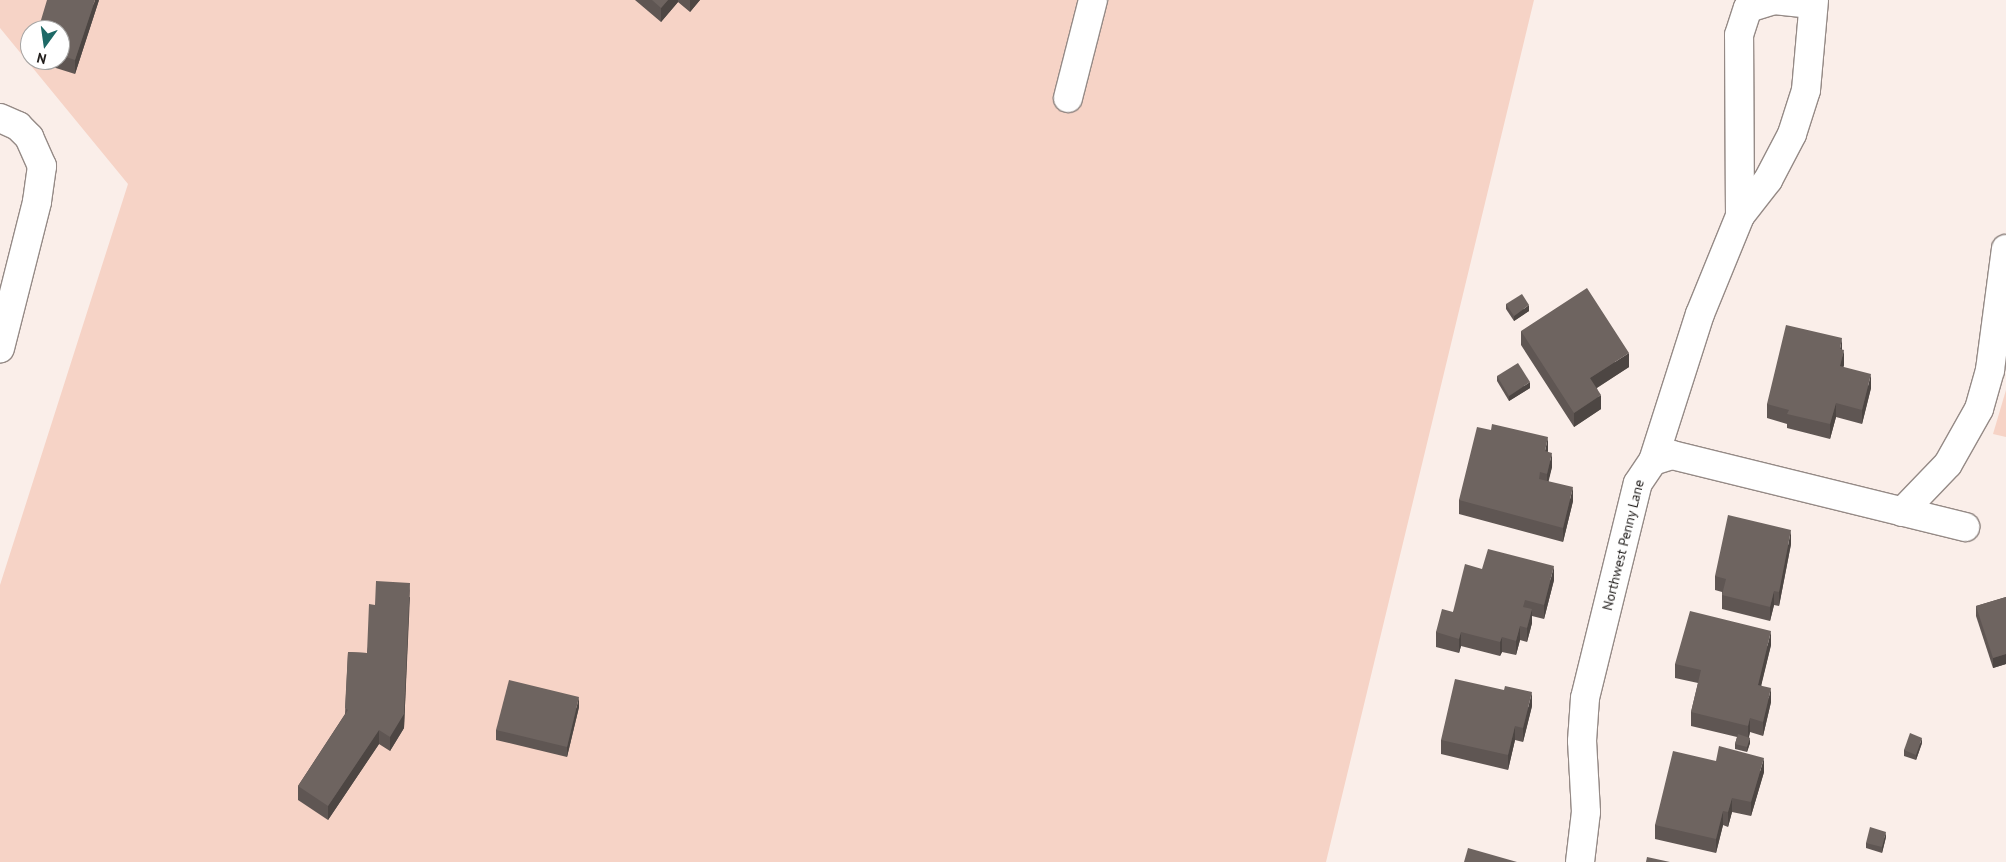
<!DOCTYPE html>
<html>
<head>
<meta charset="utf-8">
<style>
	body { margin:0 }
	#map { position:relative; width:2006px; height:862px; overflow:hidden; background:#faeee9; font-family:"PT Sans",sans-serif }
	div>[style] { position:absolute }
	.green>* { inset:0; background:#f6d3c6 }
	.roads { filter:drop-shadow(1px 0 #958a86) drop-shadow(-1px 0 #958a86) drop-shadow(0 1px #958a86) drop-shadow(0 -1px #958a86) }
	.minor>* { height:28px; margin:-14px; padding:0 14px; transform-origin:14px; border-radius:14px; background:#fff }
	.wall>* { inset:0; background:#5f5653 }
	.shaded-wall>* { inset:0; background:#4d4643 }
	.building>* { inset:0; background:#6e6460 }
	span { translate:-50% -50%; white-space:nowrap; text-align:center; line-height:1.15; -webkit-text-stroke:5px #fff; paint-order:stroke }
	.street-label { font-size:14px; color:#211d1b }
	.north { position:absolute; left:20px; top:20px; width:50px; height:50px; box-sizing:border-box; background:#fff; border:1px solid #a6a5a4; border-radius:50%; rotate:194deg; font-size:14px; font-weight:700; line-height:20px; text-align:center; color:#211d1b }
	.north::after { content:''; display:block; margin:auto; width:18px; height:22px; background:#1d6966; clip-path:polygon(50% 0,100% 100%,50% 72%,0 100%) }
</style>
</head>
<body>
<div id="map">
	<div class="green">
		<div style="clip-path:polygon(evenodd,0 0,1534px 0,1326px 862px,0 862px,0 585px,128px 184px,0 28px,0 0,30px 30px,60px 30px,60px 60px,30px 60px,30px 30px)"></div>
		<div style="clip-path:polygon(2006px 390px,2006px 437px,1993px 434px)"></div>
	</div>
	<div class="roads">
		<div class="minor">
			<div style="left:1068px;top:98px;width:101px;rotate:-75.7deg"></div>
			<div style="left:0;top:118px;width:20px;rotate:24deg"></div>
			<div style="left:18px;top:126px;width:16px;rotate:45deg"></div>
			<div style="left:29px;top:137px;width:32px;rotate:66deg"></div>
			<div style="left:42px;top:166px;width:36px;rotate:98deg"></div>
			<div style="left:37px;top:202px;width:151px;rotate:104.2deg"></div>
			<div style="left:1740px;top:216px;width:181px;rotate:-90.3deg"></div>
			<div style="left:1739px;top:35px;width:28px;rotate:-72deg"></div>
			<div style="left:1748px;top:8px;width:27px;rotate:-17deg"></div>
			<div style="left:1774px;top:0;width:38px;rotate:6deg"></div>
			<div style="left:1653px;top:461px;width:154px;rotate:-72.3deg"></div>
			<div style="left:1700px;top:314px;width:106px;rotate:-67.8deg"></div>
			<div style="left:1740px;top:216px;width:46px;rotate:-52.1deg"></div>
			<div style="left:1768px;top:180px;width:52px;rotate:-62.4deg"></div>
			<div style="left:1792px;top:134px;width:46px;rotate:-72.3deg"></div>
			<div style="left:1806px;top:90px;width:90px;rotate:-84.9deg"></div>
			<div style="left:1902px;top:512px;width:66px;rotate:-46.2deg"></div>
			<div style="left:1948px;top:464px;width:63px;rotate:-60.6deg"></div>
			<div style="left:1979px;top:409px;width:41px;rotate:-74.2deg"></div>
			<div style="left:1990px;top:370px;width:122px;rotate:-82.5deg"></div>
			<div style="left:1580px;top:862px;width:50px;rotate:-83.2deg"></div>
			<div style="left:1586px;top:812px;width:71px;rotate:-93.2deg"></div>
			<div style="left:1582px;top:741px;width:43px;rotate:-86deg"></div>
			<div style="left:1585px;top:698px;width:221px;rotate:-76.2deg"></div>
			<div style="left:1638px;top:483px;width:27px;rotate:-56deg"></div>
			<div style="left:1653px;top:461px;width:20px;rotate:-18deg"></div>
			<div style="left:1672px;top:455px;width:302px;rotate:13.8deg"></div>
		</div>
	</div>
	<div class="wall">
		<div style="clip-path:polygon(99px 0,75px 74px,40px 63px,40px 60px,60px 60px,60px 30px)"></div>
		<div style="clip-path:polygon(635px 0,700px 0,690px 12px,678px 2px,661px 22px)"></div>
		<div style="clip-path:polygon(1506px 304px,1529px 311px,1514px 321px,1506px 309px)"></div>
		<div style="clip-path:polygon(1521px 331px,1629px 367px,1597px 388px,1601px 409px,1574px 427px,1521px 345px)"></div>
		<div style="clip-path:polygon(1842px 350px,1844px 365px,1843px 367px,1871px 388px,1862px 424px,1836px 417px,1830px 439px,1787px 428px,1787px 424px,1767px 418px,1767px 404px)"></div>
		<div style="clip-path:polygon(1497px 376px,1530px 388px,1509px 401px,1497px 381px)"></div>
		<div style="clip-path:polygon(1548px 452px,1552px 467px,1548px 481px,1573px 501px,1563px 542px,1459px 514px,1459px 500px)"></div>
		<div style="clip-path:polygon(1791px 544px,1779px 606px,1774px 605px,1770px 621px,1722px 609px,1722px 592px,1715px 590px,1715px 576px)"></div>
		<div style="clip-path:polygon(1482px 569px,1554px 580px,1544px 619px,1532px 616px,1532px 623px,1527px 642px,1520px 640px,1516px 655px,1502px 652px,1500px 656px,1461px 646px,1459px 653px,1436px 647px,1436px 632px,1453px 612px)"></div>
		<div style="clip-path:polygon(410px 597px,404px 728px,390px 751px,379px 744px,328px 820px,298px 800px,298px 786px,345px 714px,348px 652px,367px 653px,375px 605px)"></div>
		<div style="clip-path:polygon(2006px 597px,2006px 664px,1993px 668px,1976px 616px,1976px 606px)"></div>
		<div style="clip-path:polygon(1771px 645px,1761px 685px,1771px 702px,1763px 736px,1750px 732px,1749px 737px,1750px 743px,1747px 752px,1735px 749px,1735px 744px,1737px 737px,1691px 726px,1691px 712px,1698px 683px,1675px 678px,1675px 664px)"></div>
		<div style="clip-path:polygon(1532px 706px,1523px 742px,1515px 740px,1508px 770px,1441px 754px,1441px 740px)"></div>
		<div style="clip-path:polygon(579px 707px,567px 757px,496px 740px,496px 730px)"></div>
		<div style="clip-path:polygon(1922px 743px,1916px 760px,1904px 756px,1904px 750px)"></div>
		<div style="clip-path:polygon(1716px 761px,1764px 772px,1751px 816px,1732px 812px,1728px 827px,1723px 825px,1716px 853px,1655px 839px,1655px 825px)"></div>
		<div style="clip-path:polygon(1886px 837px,1882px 853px,1866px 848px,1866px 843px)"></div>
	</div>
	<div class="shaded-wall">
		<div style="clip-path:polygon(95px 0,99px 0,75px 74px,75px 60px)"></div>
		<div style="clip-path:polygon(668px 0,678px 0,678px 2px,661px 22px,661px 8px)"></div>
		<div style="clip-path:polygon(690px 0,700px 0,690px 12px)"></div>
		<div style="clip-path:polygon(1529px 305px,1529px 311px,1514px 321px,1514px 316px)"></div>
		<div style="clip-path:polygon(1842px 338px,1842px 352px,1840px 349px)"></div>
		<div style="clip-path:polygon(1844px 350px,1844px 365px,1840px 380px,1840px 366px)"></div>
		<div style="clip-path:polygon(1629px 353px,1629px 367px,1590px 392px,1590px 378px)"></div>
		<div style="clip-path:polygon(1871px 374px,1871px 388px,1862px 424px,1862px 410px)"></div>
		<div style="clip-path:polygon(1530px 382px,1530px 388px,1509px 401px,1509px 396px)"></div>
		<div style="clip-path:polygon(1601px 395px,1601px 409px,1574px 427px,1574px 413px)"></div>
		<div style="clip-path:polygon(1836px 403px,1836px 417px,1830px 439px,1830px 424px)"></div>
		<div style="clip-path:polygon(1548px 437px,1548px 451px,1545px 465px,1545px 451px)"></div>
		<div style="clip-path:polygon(1552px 453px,1552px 467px,1547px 488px,1547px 474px)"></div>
		<div style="clip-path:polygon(1573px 487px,1573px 501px,1563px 542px,1563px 528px)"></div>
		<div style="clip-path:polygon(1791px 530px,1791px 544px,1779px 606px,1779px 592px)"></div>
		<div style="clip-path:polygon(1554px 566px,1554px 580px,1544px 619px,1544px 605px)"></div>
		<div style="clip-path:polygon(410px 583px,404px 728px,390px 751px,390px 737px)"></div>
		<div style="clip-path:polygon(1774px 591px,1774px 605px,1770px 621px,1770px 607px)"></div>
		<div style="clip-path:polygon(1532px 609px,1532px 623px,1527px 642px,1527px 628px)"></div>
		<div style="clip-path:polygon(1520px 626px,1520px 640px,1516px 655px,1516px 641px)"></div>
		<div style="clip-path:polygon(1771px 631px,1771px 645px,1758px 699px,1758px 685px)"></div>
		<div style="clip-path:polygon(1461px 632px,1461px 646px,1459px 653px,1459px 639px)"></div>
		<div style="clip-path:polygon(1502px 637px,1502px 652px,1500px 656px,1500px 642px)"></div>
		<div style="clip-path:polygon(2006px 654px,2006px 664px,1993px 668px,1993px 658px)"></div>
		<div style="clip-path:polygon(1771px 688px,1771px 702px,1763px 736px,1763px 722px)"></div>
		<div style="clip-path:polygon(1532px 692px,1532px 706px,1523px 742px,1523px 728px)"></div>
		<div style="clip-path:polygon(579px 697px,579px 707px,567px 757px,567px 747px)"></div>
		<div style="clip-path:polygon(1750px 718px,1750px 732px,1748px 740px,1748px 726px)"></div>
		<div style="clip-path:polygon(1515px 726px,1515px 740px,1508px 770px,1508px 755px)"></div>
		<div style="clip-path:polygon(379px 730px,379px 744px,328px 820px,328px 806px)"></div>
		<div style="clip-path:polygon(1750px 738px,1750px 743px,1747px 752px,1747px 747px)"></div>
		<div style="clip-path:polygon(1922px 738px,1922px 743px,1916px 760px,1916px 755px)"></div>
		<div style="clip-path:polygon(1764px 758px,1764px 772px,1751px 816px,1751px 802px)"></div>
		<div style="clip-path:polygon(1732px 798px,1732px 812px,1728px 827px,1728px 812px)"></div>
		<div style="clip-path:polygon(1723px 811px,1723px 825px,1716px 853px,1716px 839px)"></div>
		<div style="clip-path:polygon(1886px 832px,1886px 837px,1882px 853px,1882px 847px)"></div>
	</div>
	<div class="building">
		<div style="clip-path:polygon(47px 0,95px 0,75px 60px,60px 55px,60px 30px,38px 30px)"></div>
		<div style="clip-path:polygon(652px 0,668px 0,661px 8px)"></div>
		<div style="clip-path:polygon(1587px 288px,1629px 353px,1590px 378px,1601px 395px,1574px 413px,1521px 331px)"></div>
		<div style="clip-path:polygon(1522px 294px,1529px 305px,1514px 316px,1506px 304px)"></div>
		<div style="clip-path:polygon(1786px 325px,1842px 338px,1840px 349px,1844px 350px,1840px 366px,1871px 374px,1862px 410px,1836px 403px,1830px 424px,1787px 414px,1789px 410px,1767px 404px)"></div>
		<div style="clip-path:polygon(1518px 363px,1530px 382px,1509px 396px,1497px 376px)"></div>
		<div style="clip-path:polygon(1492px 424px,1548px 437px,1545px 451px,1552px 453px,1547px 474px,1540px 472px,1539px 479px,1573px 487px,1563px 528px,1459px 500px,1477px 427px,1491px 430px)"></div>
		<div style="clip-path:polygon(1728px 515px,1791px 530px,1779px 592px,1774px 591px,1770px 607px,1722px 595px,1726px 579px,1715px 576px)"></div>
		<div style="clip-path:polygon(1488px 549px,1554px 566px,1544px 605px,1525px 600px,1523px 607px,1532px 609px,1527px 628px,1520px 626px,1516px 641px,1502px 637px,1500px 642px,1461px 632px,1459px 639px,1436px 632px,1442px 609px,1453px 612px,1465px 564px,1482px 569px)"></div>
		<div style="clip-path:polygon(376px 581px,410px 583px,404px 714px,390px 737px,379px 730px,328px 806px,298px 786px,348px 710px,345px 708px,348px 652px,367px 653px,369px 604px,375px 605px)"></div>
		<div style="clip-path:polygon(2006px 597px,2006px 654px,1993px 658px,1976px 606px)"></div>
		<div style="clip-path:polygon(1690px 611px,1771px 631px,1758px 685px,1771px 688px,1763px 722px,1750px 718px,1748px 726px,1691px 712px,1701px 670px,1675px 664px)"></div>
		<div style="clip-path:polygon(1455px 679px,1504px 690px,1505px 686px,1532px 692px,1523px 728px,1515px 726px,1508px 755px,1441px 740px)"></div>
		<div style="clip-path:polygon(509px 680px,579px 697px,567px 747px,496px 730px)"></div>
		<div style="clip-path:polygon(1910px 733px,1922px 738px,1916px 755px,1904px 750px)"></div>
		<div style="clip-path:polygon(1738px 734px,1750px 738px,1747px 747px,1735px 744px)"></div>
		<div style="clip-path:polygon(1719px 746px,1764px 758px,1751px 802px,1732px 798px,1728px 812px,1723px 811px,1716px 839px,1655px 825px,1673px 751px,1716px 761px)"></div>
		<div style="clip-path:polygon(1870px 827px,1886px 832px,1882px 847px,1866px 843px)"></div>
		<div style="clip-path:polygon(1468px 848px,1517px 862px,1464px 862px)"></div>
		<div style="clip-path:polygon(1647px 857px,1670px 862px,1646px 862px)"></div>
	</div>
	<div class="street-label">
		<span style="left:1623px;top:545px;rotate:-76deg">Northwest Penny Lane</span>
	</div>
	<div class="north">N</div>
</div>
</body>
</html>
